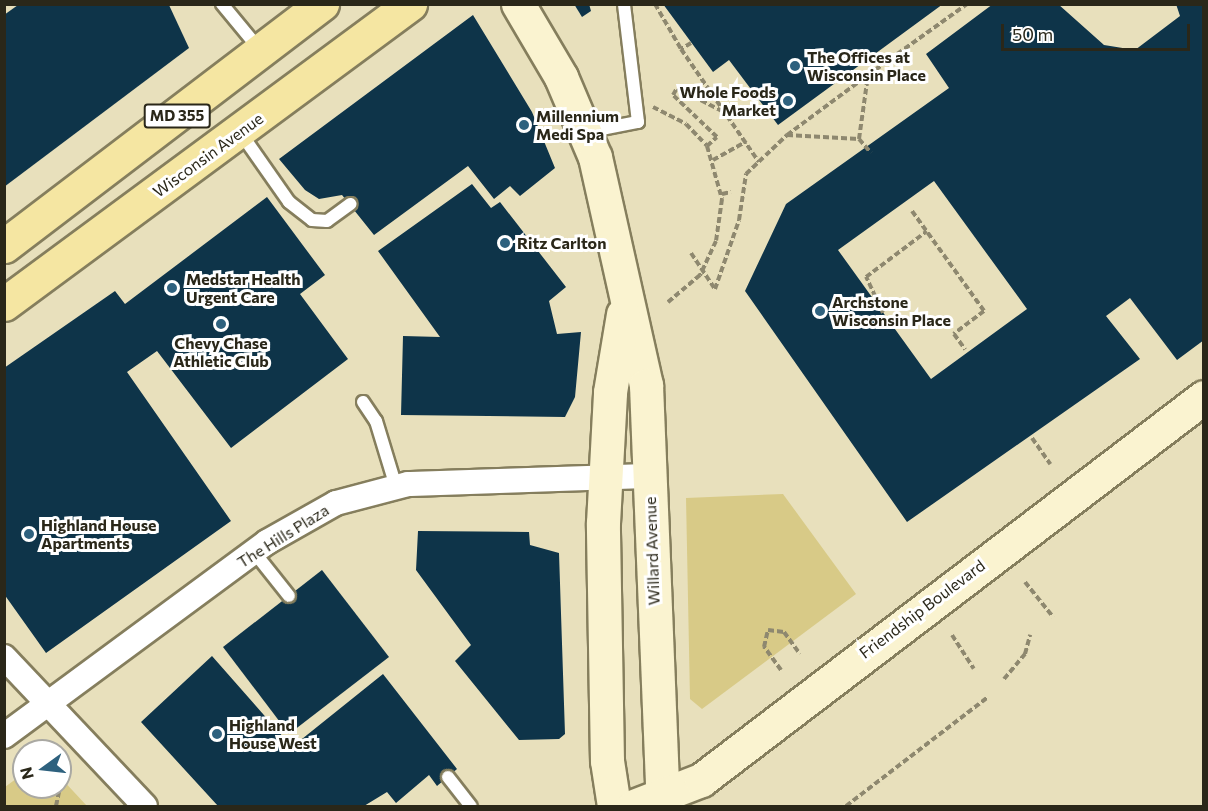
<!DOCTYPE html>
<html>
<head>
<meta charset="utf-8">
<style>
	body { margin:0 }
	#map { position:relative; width:1208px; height:811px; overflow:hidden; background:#e8e0bc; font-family:Commissioner,sans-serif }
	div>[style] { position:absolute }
	.green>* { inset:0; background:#d8ca87 }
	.building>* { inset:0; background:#0e3449 }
	.path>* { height:4px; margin-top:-2px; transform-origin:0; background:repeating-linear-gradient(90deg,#8e886f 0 6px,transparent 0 9px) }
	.roads { filter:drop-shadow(2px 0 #857e5d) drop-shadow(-2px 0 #857e5d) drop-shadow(0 2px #857e5d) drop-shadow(0 -2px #857e5d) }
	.lane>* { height:12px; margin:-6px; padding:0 6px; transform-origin:6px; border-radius:6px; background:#fff }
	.street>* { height:24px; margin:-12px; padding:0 12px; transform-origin:12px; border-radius:12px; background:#fff }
	.secondary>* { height:33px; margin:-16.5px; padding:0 16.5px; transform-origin:16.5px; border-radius:16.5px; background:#faf3d0 }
	.primary>* { height:33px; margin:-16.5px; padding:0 16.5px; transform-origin:16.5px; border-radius:16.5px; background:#f5e6a2 }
	.dots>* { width:16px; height:16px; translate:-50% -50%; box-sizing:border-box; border:3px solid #fff; border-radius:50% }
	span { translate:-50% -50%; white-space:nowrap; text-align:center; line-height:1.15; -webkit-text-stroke:6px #fff; paint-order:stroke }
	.shield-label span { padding:2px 4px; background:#fff; border:2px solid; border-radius:4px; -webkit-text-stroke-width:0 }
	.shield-label { font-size:15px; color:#2a2719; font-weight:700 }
	.poi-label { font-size:16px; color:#2a2719; font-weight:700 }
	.left { translate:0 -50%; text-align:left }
	.right { translate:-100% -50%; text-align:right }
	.street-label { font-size:16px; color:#2a2719 }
	.frame { position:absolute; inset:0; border:6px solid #2a2719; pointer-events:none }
	.north { position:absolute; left:12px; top:739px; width:60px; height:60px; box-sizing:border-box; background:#fff; border:2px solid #aaa9a3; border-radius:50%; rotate:255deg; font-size:16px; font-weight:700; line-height:24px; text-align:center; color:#2a2719 }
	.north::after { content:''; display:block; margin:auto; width:21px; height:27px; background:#2e617e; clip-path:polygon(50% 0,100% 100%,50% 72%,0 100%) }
	.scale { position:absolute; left:1001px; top:24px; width:189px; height:27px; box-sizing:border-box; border:3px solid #2a2719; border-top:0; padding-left:8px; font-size:18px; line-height:21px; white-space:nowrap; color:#2a2719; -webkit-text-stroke:4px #fff; paint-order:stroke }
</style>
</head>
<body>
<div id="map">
	<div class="green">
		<div style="clip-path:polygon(783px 494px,856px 594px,702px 709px,690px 699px,686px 498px)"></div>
		<div style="clip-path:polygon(24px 773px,24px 787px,60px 787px,60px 777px,87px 806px,5px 806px,5px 787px)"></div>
	</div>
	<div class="building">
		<div style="clip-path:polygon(574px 4px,589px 4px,591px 11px,582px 17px)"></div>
		<div style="clip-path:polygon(663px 4px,943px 4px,778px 125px,729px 60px,713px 72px)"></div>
		<div style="clip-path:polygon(evenodd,993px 4px,1058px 4px,1104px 45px,1135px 50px,1180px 16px,1176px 4px,1204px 4px,1204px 340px,1177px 360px,1130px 298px,1106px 316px,1140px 359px,907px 522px,745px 291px,786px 204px,949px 88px,926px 54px,993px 4px,934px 181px,1027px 309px,931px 379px,838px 250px,934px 181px)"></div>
		<div style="clip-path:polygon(18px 5px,169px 5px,189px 48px,4px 187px,4px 15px)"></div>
		<div style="clip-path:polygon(473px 15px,532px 112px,555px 168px,520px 196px,510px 186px,494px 199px,468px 166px,374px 235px,342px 195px,319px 199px,305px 190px,279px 159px)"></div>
		<div style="clip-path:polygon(472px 184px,491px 208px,500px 202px,566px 287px,549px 301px,557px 334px,581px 332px,575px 397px,565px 417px,401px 415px,403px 336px,440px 337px,378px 251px)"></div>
		<div style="clip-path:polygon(267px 197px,325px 275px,300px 294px,348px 359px,231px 448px,157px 351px,127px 372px,231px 521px,46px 653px,4px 594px,4px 368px,115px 291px,125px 304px)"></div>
		<div style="clip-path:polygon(418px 531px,529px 532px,530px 545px,559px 553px,565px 734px,559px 739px,519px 740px,455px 661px,471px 645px,416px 570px)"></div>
		<div style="clip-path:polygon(322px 570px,389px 657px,289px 734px,223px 647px)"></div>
		<div style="clip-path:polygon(212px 656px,292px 747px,383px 674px,457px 769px,437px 786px,429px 775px,396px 803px,387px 792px,364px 806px,218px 806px,141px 722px)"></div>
	</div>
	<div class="path">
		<div style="left:655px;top:4px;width:52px;rotate:60deg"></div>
		<div style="left:691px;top:43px;width:12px;rotate:149deg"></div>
		<div style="left:681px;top:49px;width:137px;rotate:55.4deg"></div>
		<div style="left:653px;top:107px;width:37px;rotate:27deg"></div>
		<div style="left:686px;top:124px;width:30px;rotate:46deg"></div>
		<div style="left:707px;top:146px;width:55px;rotate:74.2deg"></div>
		<div style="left:722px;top:199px;width:42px;rotate:98.1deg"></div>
		<div style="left:716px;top:241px;width:38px;rotate:115deg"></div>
		<div style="left:700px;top:275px;width:42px;rotate:139.8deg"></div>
		<div style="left:787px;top:135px;width:101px;rotate:-36.5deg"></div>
		<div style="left:859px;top:139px;width:18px;rotate:49deg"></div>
		<div style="left:707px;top:146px;width:13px;rotate:-42deg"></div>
		<div style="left:717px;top:137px;width:61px;rotate:-136.3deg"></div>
		<div style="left:673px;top:95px;width:8px;rotate:-60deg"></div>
		<div style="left:677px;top:88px;width:51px;rotate:27.1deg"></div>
		<div style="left:713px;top:160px;width:38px;rotate:-29deg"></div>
		<div style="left:722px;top:194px;width:9px;rotate:-13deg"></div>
		<div style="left:912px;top:211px;width:123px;rotate:54.2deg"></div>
		<div style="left:984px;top:311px;width:38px;rotate:143deg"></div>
		<div style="left:954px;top:334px;width:19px;rotate:54deg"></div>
		<div style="left:691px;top:253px;width:43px;rotate:56.3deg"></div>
		<div style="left:715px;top:289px;width:73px;rotate:-70.8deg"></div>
		<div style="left:739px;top:220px;width:47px;rotate:-81.3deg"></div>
		<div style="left:746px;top:174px;width:57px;rotate:-43.6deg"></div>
		<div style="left:787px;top:135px;width:72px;rotate:3.2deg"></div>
		<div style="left:859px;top:139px;width:65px;rotate:-82deg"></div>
		<div style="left:868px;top:75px;width:122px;rotate:-35.6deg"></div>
		<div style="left:883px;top:313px;width:40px;rotate:-115deg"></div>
		<div style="left:866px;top:277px;width:76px;rotate:-37deg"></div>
		<div style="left:1032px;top:438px;width:32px;rotate:55deg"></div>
		<div style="left:1025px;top:582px;width:45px;rotate:51.3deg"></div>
		<div style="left:952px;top:635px;width:40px;rotate:57.1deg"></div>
		<div style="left:781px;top:670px;width:29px;rotate:-126deg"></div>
		<div style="left:764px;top:647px;width:17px;rotate:-77deg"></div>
		<div style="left:768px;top:630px;width:16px;rotate:7deg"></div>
		<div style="left:784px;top:632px;width:27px;rotate:54deg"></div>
		<div style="left:1004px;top:679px;width:33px;rotate:-50deg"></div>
		<div style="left:1025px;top:654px;width:20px;rotate:-75deg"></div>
		<div style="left:56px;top:806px;width:35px;rotate:-78deg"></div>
		<div style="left:846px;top:806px;width:178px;rotate:-37.5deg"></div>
	</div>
	<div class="roads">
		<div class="lane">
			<div style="left:222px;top:4px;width:60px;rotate:50.4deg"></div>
			<div style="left:240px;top:132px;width:85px;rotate:55deg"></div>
			<div style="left:289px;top:202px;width:29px;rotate:38deg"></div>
			<div style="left:312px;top:220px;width:15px;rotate:4deg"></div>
			<div style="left:327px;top:221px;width:29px;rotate:-36deg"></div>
			<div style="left:586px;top:132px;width:53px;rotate:-10.9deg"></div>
			<div style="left:638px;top:122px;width:119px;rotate:-96.8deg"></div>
			<div style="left:363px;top:402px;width:23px;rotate:56deg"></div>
			<div style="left:376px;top:421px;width:69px;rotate:73.1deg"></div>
			<div style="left:254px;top:552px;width:56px;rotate:51.5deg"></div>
			<div style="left:448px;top:777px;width:37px;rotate:52deg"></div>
		</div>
		<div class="street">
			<div style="left:4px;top:657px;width:205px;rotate:46.6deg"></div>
			<div style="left:4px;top:736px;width:327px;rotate:-36.4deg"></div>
			<div style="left:267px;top:542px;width:79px;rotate:-29.5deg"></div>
			<div style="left:336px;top:503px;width:74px;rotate:-14.8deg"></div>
			<div style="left:408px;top:484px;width:241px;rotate:-1.9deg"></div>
		</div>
		<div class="secondary">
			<div style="left:518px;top:4px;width:85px;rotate:59.5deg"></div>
			<div style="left:561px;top:77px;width:87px;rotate:67deg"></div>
			<div style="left:595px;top:157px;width:234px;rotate:77.4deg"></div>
			<div style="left:646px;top:385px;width:421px;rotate:87.7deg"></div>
			<div style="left:614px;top:806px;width:46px;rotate:-98.8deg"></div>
			<div style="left:607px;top:761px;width:238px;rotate:-91deg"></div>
			<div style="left:603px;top:523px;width:131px;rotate:-86.9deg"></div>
			<div style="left:610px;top:392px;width:79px;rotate:-80.5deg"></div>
			<div style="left:634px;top:806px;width:72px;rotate:-21.2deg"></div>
			<div style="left:701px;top:780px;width:632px;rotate:-37.29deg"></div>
		</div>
		<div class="primary">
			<div style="left:4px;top:246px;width:400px;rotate:-37.3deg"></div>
			<div style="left:4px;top:304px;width:505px;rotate:-36.46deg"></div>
		</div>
	</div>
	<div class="dots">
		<div style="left:795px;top:66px;background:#2e617e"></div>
		<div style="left:788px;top:101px;background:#2e617e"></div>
		<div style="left:524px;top:125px;background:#2e617e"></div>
		<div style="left:505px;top:243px;background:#2e617e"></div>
		<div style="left:172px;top:288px;background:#2e617e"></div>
		<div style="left:820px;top:311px;background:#2e617e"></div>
		<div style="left:221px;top:324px;background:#2e617e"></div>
		<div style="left:29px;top:534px;background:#2e617e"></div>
		<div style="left:217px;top:734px;background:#2e617e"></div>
	</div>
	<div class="shield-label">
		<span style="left:177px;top:116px">MD 355</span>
	</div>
	<div class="poi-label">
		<span class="left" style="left:807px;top:66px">The Offices at<br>Wisconsin Place</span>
		<span class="right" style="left:776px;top:101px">Whole Foods<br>Market</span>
		<span class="left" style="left:536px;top:125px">Millennium<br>Medi Spa</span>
		<span class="left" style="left:517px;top:243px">Ritz Carlton</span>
		<span class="left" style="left:186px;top:288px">Medstar Health<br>Urgent Care</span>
		<span class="left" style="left:832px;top:311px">Archstone<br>Wisconsin Place</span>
		<span style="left:221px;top:352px">Chevy Chase<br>Athletic Club</span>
		<span class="left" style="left:41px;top:534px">Highland House<br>Apartments</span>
		<span class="left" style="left:229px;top:734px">Highland<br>House West</span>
	</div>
	<div class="street-label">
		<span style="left:208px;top:155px;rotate:-36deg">Wisconsin Avenue</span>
		<span style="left:283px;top:536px;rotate:-32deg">The Hills Plaza</span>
		<span style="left:652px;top:551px;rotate:-92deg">Willard Avenue</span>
		<span style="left:922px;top:609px;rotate:-37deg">Friendship Boulevard</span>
	</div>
	<div class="frame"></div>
	<div class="north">N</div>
	<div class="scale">50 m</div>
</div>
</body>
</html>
